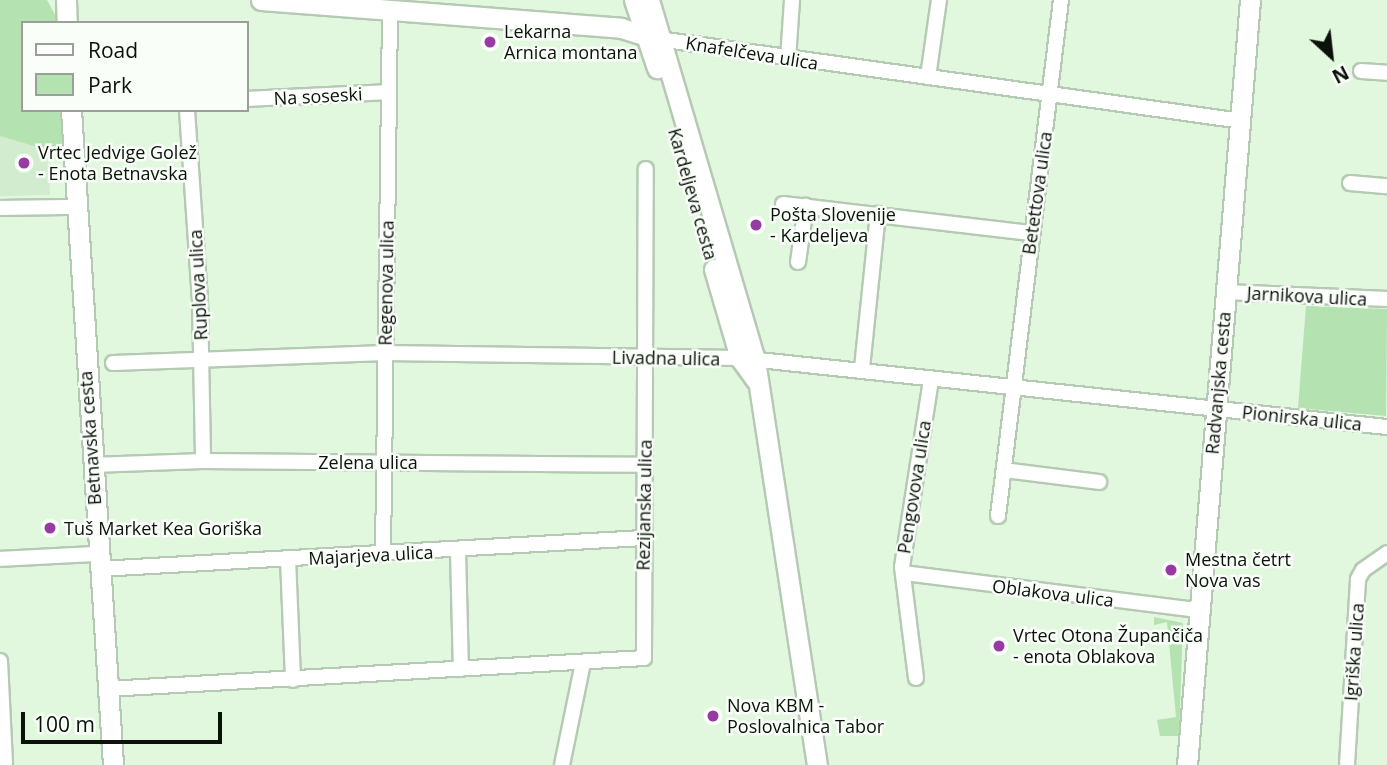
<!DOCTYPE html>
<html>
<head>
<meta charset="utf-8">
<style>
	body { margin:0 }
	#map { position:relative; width:1387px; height:765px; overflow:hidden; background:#e1f7de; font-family:"Open Sans",sans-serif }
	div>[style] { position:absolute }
	.built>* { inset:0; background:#d1ecce }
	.green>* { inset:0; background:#b4e2b0 }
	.roads { filter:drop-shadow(2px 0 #b4cab2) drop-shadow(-2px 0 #b4cab2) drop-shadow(0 2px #b4cab2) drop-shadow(0 -2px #b4cab2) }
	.minor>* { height:14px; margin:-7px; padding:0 7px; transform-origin:7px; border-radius:7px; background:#fff }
	.tertiary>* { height:19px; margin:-9.5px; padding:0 9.5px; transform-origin:9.5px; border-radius:9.5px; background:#fff }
	.dots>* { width:19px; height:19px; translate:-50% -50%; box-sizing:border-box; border:4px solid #fafef9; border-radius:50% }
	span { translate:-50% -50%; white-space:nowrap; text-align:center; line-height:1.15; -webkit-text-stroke:5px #fafef9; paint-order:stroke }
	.poi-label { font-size:18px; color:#0a120a }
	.left { translate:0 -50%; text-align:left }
	.street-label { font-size:18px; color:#0a120a }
	.legend { position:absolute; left:21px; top:21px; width:228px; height:91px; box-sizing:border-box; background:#fafef9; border:2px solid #9aa099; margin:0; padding:9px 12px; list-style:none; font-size:21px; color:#0a120a }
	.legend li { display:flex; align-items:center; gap:14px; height:35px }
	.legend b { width:35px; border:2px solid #9aa099 }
	.north { position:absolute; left:1296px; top:21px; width:70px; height:70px; -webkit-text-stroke:5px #fafef9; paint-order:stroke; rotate:153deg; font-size:19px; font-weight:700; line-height:28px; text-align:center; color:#0a120a }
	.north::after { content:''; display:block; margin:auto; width:24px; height:32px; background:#0a120a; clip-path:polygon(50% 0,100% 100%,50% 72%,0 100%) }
	.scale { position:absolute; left:21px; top:712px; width:201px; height:32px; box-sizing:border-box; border:4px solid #0a120a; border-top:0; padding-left:9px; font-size:21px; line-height:24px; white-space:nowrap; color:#0a120a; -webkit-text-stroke:5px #fafef9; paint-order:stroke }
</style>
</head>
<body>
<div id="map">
	<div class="built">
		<div style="clip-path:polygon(0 130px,47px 130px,50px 195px,0 196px)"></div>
	</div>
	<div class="green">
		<div style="clip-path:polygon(0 0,47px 0,57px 18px,58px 23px,23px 23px,23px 110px,65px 110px,62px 143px,51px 151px,0 136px)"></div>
		<div style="clip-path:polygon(1306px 306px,1387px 309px,1386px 416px,1298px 408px)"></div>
		<div style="clip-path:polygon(1154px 617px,1183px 623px,1179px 736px,1160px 736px,1157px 720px,1176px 717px,1167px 622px,1154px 625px)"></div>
	</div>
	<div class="roads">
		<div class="minor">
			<div style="left:659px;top:39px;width:589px;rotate:8.01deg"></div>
			<div style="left:788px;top:59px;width:59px;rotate:-86.1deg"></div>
			<div style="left:1361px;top:71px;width:26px;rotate:4deg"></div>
			<div style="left:928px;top:77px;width:78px;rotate:-81.9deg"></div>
			<div style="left:247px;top:99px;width:142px;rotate:-2.8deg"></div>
			<div style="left:187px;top:110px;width:190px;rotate:86.1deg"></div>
			<div style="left:200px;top:300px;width:161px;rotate:88.9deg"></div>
			<div style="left:1350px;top:183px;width:37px;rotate:5deg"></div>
			<div style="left:783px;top:204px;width:249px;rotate:6.7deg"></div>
			<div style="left:0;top:208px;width:76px;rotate:-0.8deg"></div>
			<div style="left:798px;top:262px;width:57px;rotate:-81.9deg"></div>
			<div style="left:1226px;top:292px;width:161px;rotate:2.5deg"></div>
			<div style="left:113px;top:363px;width:272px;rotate:-2.1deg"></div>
			<div style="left:385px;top:353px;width:355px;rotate:0.8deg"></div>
			<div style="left:740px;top:358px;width:651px;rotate:6.09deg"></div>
			<div style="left:862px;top:368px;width:155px;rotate:-84.1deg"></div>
			<div style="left:92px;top:465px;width:111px;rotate:-2.1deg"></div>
			<div style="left:203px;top:461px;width:442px;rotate:0.5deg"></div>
			<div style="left:1004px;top:470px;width:96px;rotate:7.2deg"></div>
			<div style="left:998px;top:516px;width:520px;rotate:-83.04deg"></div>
			<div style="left:458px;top:550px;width:119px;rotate:88.6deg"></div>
			<div style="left:383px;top:554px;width:541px;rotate:-89.26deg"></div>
			<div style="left:0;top:559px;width:97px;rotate:-3deg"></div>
			<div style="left:288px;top:559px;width:121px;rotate:87.6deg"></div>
			<div style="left:99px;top:569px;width:545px;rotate:-3.26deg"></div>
			<div style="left:904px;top:573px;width:301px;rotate:7.2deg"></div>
			<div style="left:0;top:661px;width:104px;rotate:87.2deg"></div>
			<div style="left:916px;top:678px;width:112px;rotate:-97.2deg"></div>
			<div style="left:902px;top:567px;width:190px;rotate:-81.2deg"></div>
			<div style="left:107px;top:689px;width:538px;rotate:-3.3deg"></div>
			<div style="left:644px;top:658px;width:489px;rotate:-89.8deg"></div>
			<div style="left:562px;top:765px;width:104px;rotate:-78.4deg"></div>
			<div style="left:1347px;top:765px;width:186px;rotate:-86.6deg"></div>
			<div style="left:1358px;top:579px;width:10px;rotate:-61deg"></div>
			<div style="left:1363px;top:570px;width:29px;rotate:-35deg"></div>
		</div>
		<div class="tertiary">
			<div style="left:66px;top:0;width:23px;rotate:88deg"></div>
			<div style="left:261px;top:0;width:361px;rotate:4.4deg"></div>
			<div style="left:621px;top:28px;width:31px;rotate:17deg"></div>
			<div style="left:634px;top:0;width:72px;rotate:71.3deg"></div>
			<div style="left:649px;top:0;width:375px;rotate:73.6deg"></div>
			<div style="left:755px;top:360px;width:410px;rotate:81.3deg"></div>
			<div style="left:71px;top:110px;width:656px;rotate:86.33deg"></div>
			<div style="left:714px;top:269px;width:93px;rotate:73.7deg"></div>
			<div style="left:740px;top:358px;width:27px;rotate:54deg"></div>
			<div style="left:1187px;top:765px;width:768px;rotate:-85.29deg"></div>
		</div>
	</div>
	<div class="dots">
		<div style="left:490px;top:42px;background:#983aa4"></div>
		<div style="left:24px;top:163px;background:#983aa4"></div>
		<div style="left:756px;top:225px;background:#983aa4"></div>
		<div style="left:50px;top:528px;background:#983aa4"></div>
		<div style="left:1171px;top:570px;background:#983aa4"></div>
		<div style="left:999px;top:646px;background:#983aa4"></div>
		<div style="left:713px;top:716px;background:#983aa4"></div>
	</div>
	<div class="poi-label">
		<span class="left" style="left:504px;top:42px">Lekarna<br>Arnica montana</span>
		<span class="left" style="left:38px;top:163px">Vrtec Jedvige Golež<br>- Enota Betnavska</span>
		<span class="left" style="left:770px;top:225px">Pošta Slovenije<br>- Kardeljeva</span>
		<span class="left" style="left:64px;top:528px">Tuš Market Kea Goriška</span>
		<span class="left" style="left:1185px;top:570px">Mestna četrt<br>Nova vas</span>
		<span class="left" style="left:1013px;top:646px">Vrtec Otona Župančiča<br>- enota Oblakova</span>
		<span class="left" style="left:727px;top:716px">Nova KBM -<br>Poslovalnica Tabor</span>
	</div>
	<div class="street-label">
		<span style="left:752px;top:53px;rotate:9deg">Knafelčeva ulica</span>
		<span style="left:318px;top:96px;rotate:-3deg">Na soseski</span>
		<span style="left:1037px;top:193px;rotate:-82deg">Betettova ulica</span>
		<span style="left:693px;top:194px;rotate:74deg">Kardeljeva cesta</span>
		<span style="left:386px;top:283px;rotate:-89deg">Regenova ulica</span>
		<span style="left:198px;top:285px;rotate:-93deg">Ruplova ulica</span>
		<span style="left:1307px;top:296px;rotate:3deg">Jarnikova ulica</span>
		<span style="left:666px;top:358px;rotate:1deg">Livadna ulica</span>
		<span style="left:1218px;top:383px;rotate:-85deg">Radvanjska cesta</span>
		<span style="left:1302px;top:418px;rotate:6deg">Pionirska ulica</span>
		<span style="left:90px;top:438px;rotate:-94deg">Betnavska cesta</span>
		<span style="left:368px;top:462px">Zelena ulica</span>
		<span style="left:914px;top:487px;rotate:-81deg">Pengovova ulica</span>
		<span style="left:644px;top:505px;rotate:-89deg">Rezijanska ulica</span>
		<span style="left:371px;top:555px;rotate:-3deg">Majarjeva ulica</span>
		<span style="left:1053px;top:593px;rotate:7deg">Oblakova ulica</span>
		<span style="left:1354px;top:652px;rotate:-86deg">Igriška ulica</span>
	</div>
	<ul class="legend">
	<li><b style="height:9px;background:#fff"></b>Road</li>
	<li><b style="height:19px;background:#b4e2b0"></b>Park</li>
	</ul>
	<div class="north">N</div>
	<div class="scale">100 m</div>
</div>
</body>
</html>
